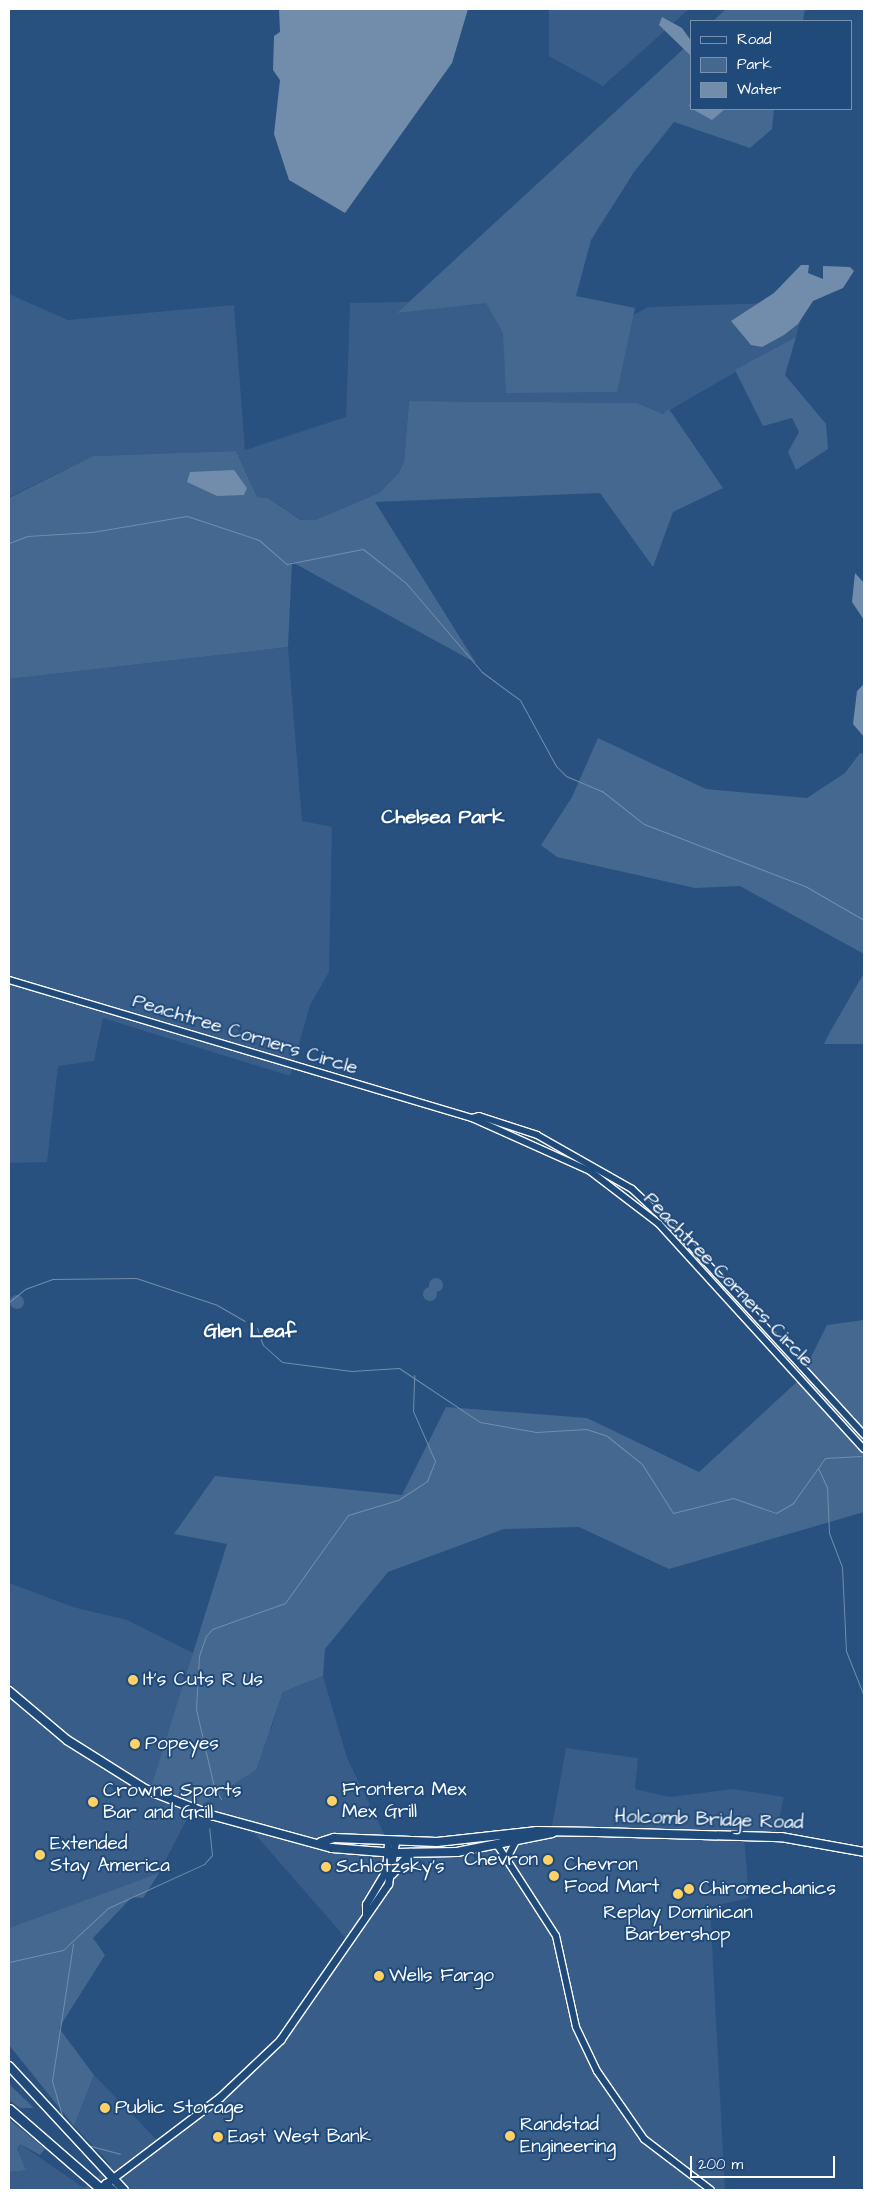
<!DOCTYPE html>
<html>
<head>
<meta charset="utf-8">
<style>
	body { margin:0 }
	#map { position:relative; width:873px; height:2199px; overflow:hidden; background:#28517f; font-family:"Architects Daughter",sans-serif }
	div>[style] { position:absolute }
	.built>* { inset:0; background:#375d88 }
	.green>* { inset:0; background:#446890 }
	.round { border-radius:50% }
	.water>* { inset:0; background:#718dab }
	.stream>* { height:1px; margin:-0.5px; padding:0 0.5px; transform-origin:0.5px; border-radius:0.5px; background:#718dab }
	.roads { filter:drop-shadow(1px 0 #fff) drop-shadow(-1px 0 #fff) drop-shadow(0 1px #fff) drop-shadow(0 -1px #fff) }
	.tertiary>* { height:6px; margin:-3px; padding:0 3px; transform-origin:3px; border-radius:3px; background:#1f4a7a }
	.secondary>* { height:7px; margin:-3.5px; padding:0 3.5px; transform-origin:3.5px; border-radius:3.5px; background:#1f4a7a }
	.primary>* { height:8px; margin:-4px; padding:0 4px; transform-origin:4px; border-radius:4px; background:#1f4a7a }
	.trunk>* { height:8px; margin:-4px; padding:0 4px; transform-origin:4px; border-radius:4px; background:#1f4a7a }
	.motorway>* { height:9px; margin:-4.5px; padding:0 4.5px; transform-origin:4.5px; border-radius:4.5px; background:#1f4a7a }
	.dots>* { width:14px; height:14px; translate:-50% -50%; box-sizing:border-box; border:2px solid #1f4a7a; border-radius:50% }
	span { translate:-50% -50%; white-space:nowrap; text-align:center; line-height:1.15; -webkit-text-stroke:4px #1f4a7a; paint-order:stroke }
	.street-label { font-size:19px; color:#fff }
	.poi-label { font-size:19px; color:#fff }
	.left { translate:0 -50%; text-align:left }
	.right { translate:-100% -50%; text-align:right }
	.neighbourhood-label { font-size:20px; color:#fff; font-weight:700 }
	.frame { position:absolute; inset:0; border:10px solid #fff; pointer-events:none }
	.legend { position:absolute; left:690px; top:20px; width:162px; height:90px; box-sizing:border-box; background:#1f4a7a; border:1px solid #7992af; margin:0; padding:6px 9px; list-style:none; font-size:15px; color:#fff }
	.legend li { display:flex; align-items:center; gap:10px; height:25px }
	.legend b { width:25px; border:1px solid #7992af }
	.scale { position:absolute; left:690px; top:2156px; width:145px; height:22px; box-sizing:border-box; border:2px solid #fff; border-top:0; padding-left:6px; font-size:15px; line-height:18px; white-space:nowrap; color:#fff; -webkit-text-stroke:4px #1f4a7a; paint-order:stroke }
</style>
</head>
<body>
<div id="map">
	<div class="built">
		<div style="clip-path:polygon(549px 9px,689px 9px,603px 86px,549px 56px)"></div>
		<div style="clip-path:polygon(9px 294px,68px 320px,234px 305px,245px 450px,346px 417px,350px 303px,548px 299px,599px 334px,648px 307px,805px 302px,796px 337px,663px 414px,637px 403px,409px 401px,404px 462px,398px 474px,379px 493px,315px 520px,302px 520px,268px 498px,257px 497px,236px 451px,93px 456px,9px 497px)"></div>
		<div style="clip-path:polygon(288px 647px,302px 821px,332px 827px,329px 972px,310px 1005px,290px 1076px,103px 1018px,94px 1061px,58px 1066px,47px 1162px,9px 1163px,9px 679px)"></div>
		<div style="clip-path:polygon(9px 1583px,73px 1607px,127px 1620px,195px 1654px,148px 1797px,191px 1811px,271px 1729px,283px 1692px,323px 1676px,347px 1758px,394px 1854px,550px 1837px,566px 1748px,638px 1758px,635px 1789px,670px 1797px,733px 1789px,784px 1797px,775px 1837px,744px 1837px,749px 1898px,710px 1907px,725px 2190px,9px 2190px,9px 2172px,25px 2169px,17px 2149px,20px 2144px,84px 2188px,111px 2165px,74px 2126px,94px 2075px,158px 2141px,283px 2040px,350px 1943px,255px 1834px,191px 1811px,159px 1873px,9px 1928px)"></div>
	</div>
	<div class="green">
		<div style="clip-path:polygon(726px 9px,805px 9px,803px 21px,713px 21px)"></div>
		<div style="clip-path:polygon(692px 41px,692px 109px,774px 109px,772px 129px,750px 148px,674px 122px,634px 172px,591px 240px,576px 296px,635px 308px,617px 392px,506px 393px,503px 333px,486px 303px,397px 313px)"></div>
		<div style="clip-path:polygon(796px 337px,785px 375px,826px 424px,828px 449px,796px 470px,788px 452px,799px 432px,792px 418px,763px 426px,735px 370px)"></div>
		<div style="clip-path:polygon(409px 401px,637px 403px,663px 414px,669px 409px,723px 488px,673px 512px,653px 567px,600px 493px,375px 502px,476px 663px,292px 562px,288px 647px,9px 679px,9px 498px,93px 456px,236px 451px,257px 497px,268px 498px,301px 520px,315px 520px,379px 493px,398px 474px,404px 462px)"></div>
		<div style="clip-path:polygon(598px 738px,706px 789px,807px 798px,845px 773px,860px 753px,864px 754px,864px 954px,740px 886px,695px 888px,557px 857px,541px 845px,572px 797px)"></div>
		<div style="clip-path:polygon(864px 973px,864px 1044px,824px 1044px,830px 1032px)"></div>
		<div class="round" style="left:429px;top:1278px;width:14px;height:14px"></div>
		<div class="round" style="left:423px;top:1287px;width:14px;height:14px"></div>
		<div class="round" style="left:10px;top:1295px;width:14px;height:14px"></div>
		<div style="clip-path:polygon(864px 1320px,864px 1512px,669px 1569px,579px 1527px,504px 1529px,388px 1572px,325px 1649px,323px 1676px,283px 1692px,256px 1770px,191px 1811px,148px 1797px,227px 1544px,174px 1534px,215px 1476px,402px 1495px,446px 1407px,587px 1418px,699px 1472px,800px 1379px,827px 1325px)"></div>
		<div style="clip-path:polygon(159px 1873px,143px 1898px,132px 1897px,93px 1938px,105px 1955px,59px 2028px,94px 2075px,74px 2126px,9px 2045px,9px 1928px)"></div>
		<div style="clip-path:polygon(9px 2083px,12px 2087px,34px 2108px,20px 2108px,9px 2100px)"></div>
		<div style="clip-path:polygon(9px 2119px,45px 2149px,40px 2155px,20px 2144px,17px 2149px,26px 2170px,9px 2172px)"></div>
	</div>
	<div class="water">
		<div style="clip-path:polygon(279px 9px,468px 9px,452px 63px,345px 213px,289px 180px,274px 134px,280px 80px,273px 70px,274px 36px,280px 32px)"></div>
		<div style="clip-path:polygon(662px 17px,682px 28px,692px 42px,692px 57px,659px 25px)"></div>
		<div style="clip-path:polygon(692px 97px,692px 109px,725px 109px,712px 120px,692px 109px,689px 106px)"></div>
		<div style="clip-path:polygon(801px 265px,809px 265px,808px 273px,823px 279px,823px 266px,850px 267px,854px 271px,843px 288px,813px 301px,798px 324px,784px 335px,762px 347px,751px 345px,731px 321px,774px 293px)"></div>
		<div style="clip-path:polygon(234px 470px,247px 488px,244px 495px,217px 496px,187px 482px,190px 472px)"></div>
		<div style="clip-path:polygon(855px 573px,864px 583px,864px 620px,852px 602px)"></div>
		<div style="clip-path:polygon(864px 684px,864px 737px,853px 724px,857px 691px)"></div>
	</div>
	<div class="stream">
		<div style="left:9px;top:543px;width:19px;rotate:-21deg"></div>
		<div style="left:27px;top:536px;width:65px;rotate:-3.5deg"></div>
		<div style="left:92px;top:532px;width:96px;rotate:-9.6deg"></div>
		<div style="left:187px;top:516px;width:76px;rotate:18.4deg"></div>
		<div style="left:259px;top:540px;width:37px;rotate:41deg"></div>
		<div style="left:287px;top:564px;width:77px;rotate:-11.2deg"></div>
		<div style="left:363px;top:549px;width:55px;rotate:38.3deg"></div>
		<div style="left:406px;top:583px;width:117px;rotate:49.5deg"></div>
		<div style="left:482px;top:672px;width:47px;rotate:36.4deg"></div>
		<div style="left:520px;top:700px;width:75px;rotate:61.4deg"></div>
		<div style="left:556px;top:766px;width:14px;rotate:45deg"></div>
		<div style="left:566px;top:776px;width:39px;rotate:23deg"></div>
		<div style="left:602px;top:791px;width:53px;rotate:38.2deg"></div>
		<div style="left:644px;top:824px;width:173px;rotate:21.1deg"></div>
		<div style="left:805px;top:886px;width:68px;rotate:30deg"></div>
		<div style="left:9px;top:1302px;width:21px;rotate:-39deg"></div>
		<div style="left:25px;top:1289px;width:30px;rotate:-20deg"></div>
		<div style="left:53px;top:1279px;width:83px;rotate:-0.7deg"></div>
		<div style="left:136px;top:1278px;width:85px;rotate:18.4deg"></div>
		<div style="left:217px;top:1305px;width:32px;rotate:30deg"></div>
		<div style="left:257px;top:1328px;width:18px;rotate:71deg"></div>
		<div style="left:263px;top:1345px;width:25px;rotate:42deg"></div>
		<div style="left:282px;top:1362px;width:70px;rotate:7.4deg"></div>
		<div style="left:351px;top:1371px;width:48px;rotate:-3.6deg"></div>
		<div style="left:399px;top:1368px;width:97px;rotate:33.7deg"></div>
		<div style="left:480px;top:1422px;width:57px;rotate:10.1deg"></div>
		<div style="left:536px;top:1432px;width:50px;rotate:-3.4deg"></div>
		<div style="left:586px;top:1429px;width:22px;rotate:18deg"></div>
		<div style="left:607px;top:1436px;width:45px;rotate:38.7deg"></div>
		<div style="left:642px;top:1464px;width:58px;rotate:57.7deg"></div>
		<div style="left:673px;top:1513px;width:62px;rotate:-14deg"></div>
		<div style="left:733px;top:1498px;width:46px;rotate:19.2deg"></div>
		<div style="left:776px;top:1513px;width:20px;rotate:-30deg"></div>
		<div style="left:793px;top:1503px;width:55px;rotate:-54.6deg"></div>
		<div style="left:825px;top:1458px;width:36px;rotate:-3deg"></div>
		<div style="left:818px;top:1468px;width:21px;rotate:65deg"></div>
		<div style="left:827px;top:1487px;width:46px;rotate:87.5deg"></div>
		<div style="left:829px;top:1533px;width:36px;rotate:69deg"></div>
		<div style="left:842px;top:1567px;width:84px;rotate:87.3deg"></div>
		<div style="left:846px;top:1651px;width:48px;rotate:68.2deg"></div>
		<div style="left:221px;top:1799px;width:14px;rotate:-120deg"></div>
		<div style="left:214px;top:1787px;width:80px;rotate:-103deg"></div>
		<div style="left:196px;top:1709px;width:53px;rotate:-86.8deg"></div>
		<div style="left:199px;top:1656px;width:21px;rotate:-71deg"></div>
		<div style="left:206px;top:1636px;width:9px;rotate:-49deg"></div>
		<div style="left:212px;top:1629px;width:77px;rotate:-19.6deg"></div>
		<div style="left:285px;top:1603px;width:108px;rotate:-54.4deg"></div>
		<div style="left:348px;top:1515px;width:52px;rotate:-16.7deg"></div>
		<div style="left:398px;top:1500px;width:35px;rotate:-33deg"></div>
		<div style="left:427px;top:1481px;width:22px;rotate:-68deg"></div>
		<div style="left:435px;top:1461px;width:55px;rotate:-113.7deg"></div>
		<div style="left:413px;top:1411px;width:36px;rotate:-88deg"></div>
		<div style="left:9px;top:1962px;width:55px;rotate:-12.5deg"></div>
		<div style="left:63px;top:1950px;width:62px;rotate:-43deg"></div>
		<div style="left:108px;top:1908px;width:106px;rotate:-24.6deg"></div>
		<div style="left:204px;top:1864px;width:12px;rotate:-48deg"></div>
		<div style="left:212px;top:1855px;width:27px;rotate:-96deg"></div>
		<div style="left:63px;top:2119px;width:40px;rotate:-106deg"></div>
		<div style="left:52px;top:2081px;width:139px;rotate:-81.3deg"></div>
		<div style="left:87px;top:2145px;width:34px;rotate:15deg"></div>
	</div>
	<div class="roads">
		<div class="tertiary">
			<div style="left:9px;top:980px;width:483px;rotate:16.6deg"></div>
			<div style="left:472px;top:1118px;width:129px;rotate:24.2deg"></div>
			<div style="left:590px;top:1171px;width:87px;rotate:37.5deg"></div>
			<div style="left:659px;top:1224px;width:304px;rotate:47.7deg"></div>
			<div style="left:472px;top:1118px;width:7px;rotate:-16deg"></div>
			<div style="left:479px;top:1116px;width:61px;rotate:18.1deg"></div>
			<div style="left:537px;top:1135px;width:109px;rotate:29.6deg"></div>
			<div style="left:632px;top:1189px;width:67px;rotate:43.2deg"></div>
			<div style="left:681px;top:1235px;width:271px;rotate:47.5deg"></div>
			<div style="left:509px;top:1835px;width:16px;rotate:135deg"></div>
			<div style="left:498px;top:1846px;width:107px;rotate:57.2deg"></div>
			<div style="left:556px;top:1936px;width:93px;rotate:77.6deg"></div>
			<div style="left:576px;top:2027px;width:49px;rotate:64.5deg"></div>
			<div style="left:597px;top:2071px;width:83px;rotate:55.3deg"></div>
			<div style="left:644px;top:2139px;width:84px;rotate:37.3deg"></div>
			<div style="left:507px;top:1858px;width:17px;rotate:-62deg"></div>
		</div>
		<div class="secondary">
			<div style="left:366px;top:1913px;width:9px;rotate:-90deg"></div>
			<div style="left:366px;top:1904px;width:39px;rotate:-59deg"></div>
			<div style="left:386px;top:1871px;width:29px;rotate:-86deg"></div>
			<div style="left:101px;top:2187px;width:149px;rotate:-37.1deg"></div>
			<div style="left:220px;top:2097px;width:83px;rotate:-43.5deg"></div>
			<div style="left:280px;top:2040px;width:190px;rotate:-55.3deg"></div>
			<div style="left:388px;top:1884px;width:43px;rotate:-80.5deg"></div>
		</div>
		<div class="primary">
			<div style="left:9px;top:1691px;width:76px;rotate:40.2deg"></div>
			<div style="left:67px;top:1740px;width:92px;rotate:32.1deg"></div>
			<div style="left:145px;top:1789px;width:71px;rotate:21.5deg"></div>
			<div style="left:211px;top:1815px;width:125px;rotate:15.3deg"></div>
			<div style="left:332px;top:1848px;width:63px;rotate:4.5deg"></div>
			<div style="left:395px;top:1853px;width:62px;rotate:-0.9deg"></div>
			<div style="left:457px;top:1852px;width:97px;rotate:-11.3deg"></div>
			<div style="left:321px;top:1842px;width:14px;rotate:-17deg"></div>
			<div style="left:334px;top:1838px;width:103px;rotate:2.2deg"></div>
			<div style="left:437px;top:1842px;width:101px;rotate:-6.3deg"></div>
			<div style="left:537px;top:1831px;width:60px;rotate:1deg"></div>
			<div style="left:597px;top:1832px;width:184px;rotate:1.6deg"></div>
			<div style="left:781px;top:1837px;width:84px;rotate:10.2deg"></div>
			<div style="left:392px;top:1874px;width:28px;rotate:-48deg"></div>
		</div>
		<div class="trunk">
			<div style="left:9px;top:2066px;width:169px;rotate:47.2deg"></div>
			<div style="left:106px;top:2184px;width:9px;rotate:41deg"></div>
		</div>
		<div class="motorway">
			<div style="left:9px;top:2109px;width:121px;rotate:41deg"></div>
		</div>
	</div>
	<div class="dots">
		<div style="left:133px;top:1680px;background:#ffd166"></div>
		<div style="left:135px;top:1744px;background:#ffd166"></div>
		<div style="left:332px;top:1801px;background:#ffd166"></div>
		<div style="left:93px;top:1802px;background:#ffd166"></div>
		<div style="left:40px;top:1855px;background:#ffd166"></div>
		<div style="left:548px;top:1860px;background:#ffd166"></div>
		<div style="left:326px;top:1867px;background:#ffd166"></div>
		<div style="left:554px;top:1876px;background:#ffd166"></div>
		<div style="left:689px;top:1889px;background:#ffd166"></div>
		<div style="left:678px;top:1894px;background:#ffd166"></div>
		<div style="left:379px;top:1976px;background:#ffd166"></div>
		<div style="left:105px;top:2108px;background:#ffd166"></div>
		<div style="left:510px;top:2136px;background:#ffd166"></div>
		<div style="left:218px;top:2137px;background:#ffd166"></div>
	</div>
	<div class="street-label">
		<span style="left:245px;top:1035px;rotate:17deg">Peachtree Corners Circle</span>
		<span style="left:728px;top:1280px;rotate:46deg">Peachtree Corners Circle</span>
		<span style="left:709px;top:1820px;rotate:2deg">Holcomb Bridge Road</span>
	</div>
	<div class="poi-label">
		<span class="left" style="left:143px;top:1680px">It's Cuts R Us</span>
		<span class="left" style="left:145px;top:1744px">Popeyes</span>
		<span class="left" style="left:342px;top:1801px">Frontera Mex<br>Mex Grill</span>
		<span class="left" style="left:103px;top:1802px">Crowne Sports<br>Bar and Grill</span>
		<span class="left" style="left:50px;top:1855px">Extended<br>Stay America</span>
		<span class="right" style="left:538px;top:1860px">Chevron</span>
		<span class="left" style="left:564px;top:1876px">Chevron<br>Food Mart</span>
		<span class="left" style="left:336px;top:1867px">Schlotzsky's</span>
		<span class="left" style="left:699px;top:1889px">Chiromechanics</span>
		<span style="left:678px;top:1924px">Replay Dominican<br>Barbershop</span>
		<span class="left" style="left:389px;top:1976px">Wells Fargo</span>
		<span class="left" style="left:115px;top:2108px">Public Storage</span>
		<span class="left" style="left:520px;top:2136px">Randstad<br>Engineering</span>
		<span class="left" style="left:228px;top:2137px">East West Bank</span>
	</div>
	<div class="neighbourhood-label">
		<span style="left:443px;top:817px">Chelsea Park</span>
		<span style="left:250px;top:1331px">Glen Leaf</span>
	</div>
	<div class="frame"></div>
	<ul class="legend">
	<li><b style="height:6px;background:#1f4a7a"></b>Road</li>
	<li><b style="height:14px;background:#446890"></b>Park</li>
	<li><b style="height:14px;background:#718dab"></b>Water</li>
	</ul>
	<div class="scale">200 m</div>
</div>
</body>
</html>
